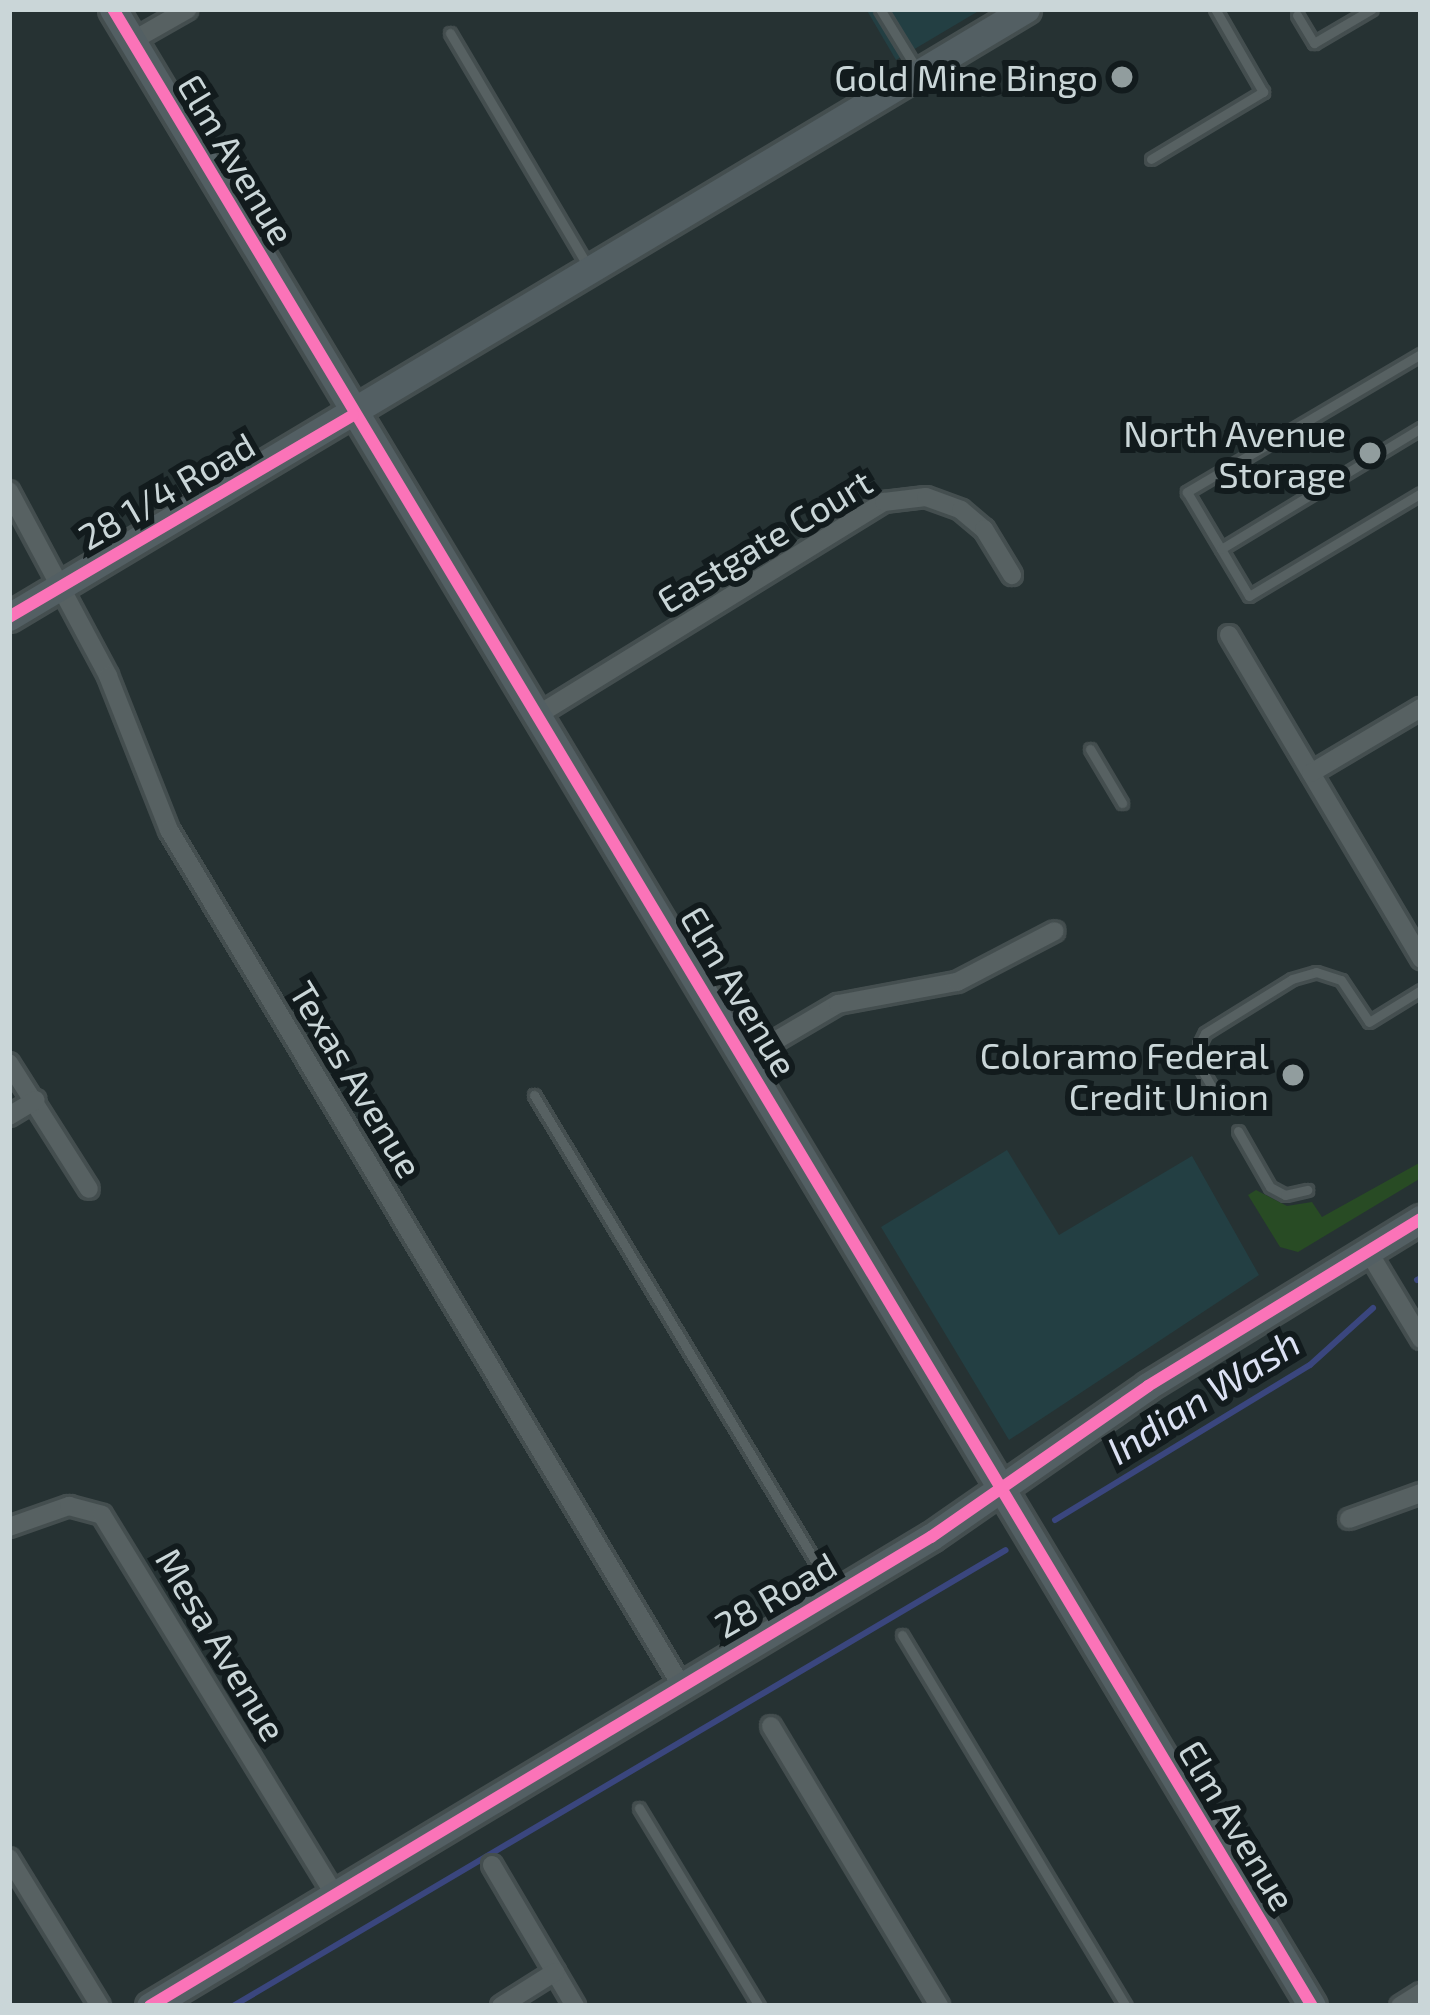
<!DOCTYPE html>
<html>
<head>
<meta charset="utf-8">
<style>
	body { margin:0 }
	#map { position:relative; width:1430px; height:2015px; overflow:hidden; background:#263233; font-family:"Exo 2",sans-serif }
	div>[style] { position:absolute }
	.built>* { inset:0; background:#233f43 }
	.green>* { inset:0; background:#284b24 }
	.stream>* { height:6px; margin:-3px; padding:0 3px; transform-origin:3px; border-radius:3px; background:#3a467e }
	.roads { filter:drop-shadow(3px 0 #444e4f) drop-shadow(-3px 0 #444e4f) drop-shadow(0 3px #444e4f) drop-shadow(0 -3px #444e4f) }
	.lane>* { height:9px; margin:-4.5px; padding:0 4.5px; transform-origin:4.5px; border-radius:4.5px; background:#576162 }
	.street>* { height:18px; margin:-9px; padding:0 9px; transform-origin:9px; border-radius:9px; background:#576162 }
	.secondary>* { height:27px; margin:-13.5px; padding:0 13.5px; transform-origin:13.5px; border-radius:13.5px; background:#535f63 }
	.cycleway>* { height:12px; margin:-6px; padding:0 6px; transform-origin:6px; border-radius:6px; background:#fb73b8 }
	.dots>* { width:33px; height:33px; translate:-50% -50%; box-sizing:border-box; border:6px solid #121b1d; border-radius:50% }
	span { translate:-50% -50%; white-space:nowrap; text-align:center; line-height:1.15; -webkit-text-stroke:12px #121b1d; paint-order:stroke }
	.poi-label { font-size:36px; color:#cad6d8 }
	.right { translate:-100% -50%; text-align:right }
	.street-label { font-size:36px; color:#cad6d8 }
	.water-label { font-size:39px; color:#dbe1f3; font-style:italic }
	.frame { position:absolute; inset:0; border:12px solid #cad6d8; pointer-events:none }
</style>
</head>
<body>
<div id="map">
	<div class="built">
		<div style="clip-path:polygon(866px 9px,982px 9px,896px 60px)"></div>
		<div style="clip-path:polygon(1007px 1150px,1059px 1235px,1192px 1156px,1259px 1275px,1009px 1440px,881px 1227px)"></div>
	</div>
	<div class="green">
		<div style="clip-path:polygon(1421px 1162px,1421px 1178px,1298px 1252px,1280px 1247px,1248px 1195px,1256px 1190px,1287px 1206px,1312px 1202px,1322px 1217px)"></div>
	</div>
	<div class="stream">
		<div style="left:1417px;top:1280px;width:4px;rotate:-27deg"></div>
		<div style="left:1055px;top:1520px;width:298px;rotate:-31.3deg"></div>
		<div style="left:1310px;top:1365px;width:85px;rotate:-42.1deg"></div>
		<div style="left:233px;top:2006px;width:897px;rotate:-30.54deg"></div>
	</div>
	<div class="roads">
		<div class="lane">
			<div style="left:880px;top:9px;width:73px;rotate:58.5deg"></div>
			<div style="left:1297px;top:15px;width:33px;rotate:59deg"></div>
			<div style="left:1314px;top:43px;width:67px;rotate:-30.4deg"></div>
			<div style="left:450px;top:33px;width:273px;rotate:59.4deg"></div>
			<div style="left:1151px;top:159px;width:131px;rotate:-30.9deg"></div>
			<div style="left:1263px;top:92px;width:96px;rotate:-120deg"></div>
			<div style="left:1421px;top:354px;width:272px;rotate:149.5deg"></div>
			<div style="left:1187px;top:492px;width:121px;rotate:59.2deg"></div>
			<div style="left:1249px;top:596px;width:200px;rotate:-30.9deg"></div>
			<div style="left:1221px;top:549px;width:234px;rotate:-31.2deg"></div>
			<div style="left:1090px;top:749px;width:63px;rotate:59.3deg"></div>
			<div style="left:534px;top:1095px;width:577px;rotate:58.9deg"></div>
			<div style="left:1223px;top:1106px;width:45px;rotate:-120.5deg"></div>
			<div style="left:1200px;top:1067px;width:22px;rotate:-93deg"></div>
			<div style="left:1199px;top:1045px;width:13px;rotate:-63deg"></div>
			<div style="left:1205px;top:1033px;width:102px;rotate:-31.8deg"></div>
			<div style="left:1292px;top:979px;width:25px;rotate:-16deg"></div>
			<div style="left:1316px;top:972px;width:26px;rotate:18deg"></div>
			<div style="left:1341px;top:980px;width:50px;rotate:56.3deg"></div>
			<div style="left:1369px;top:1022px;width:61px;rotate:-31.6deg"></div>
			<div style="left:1238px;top:1131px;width:64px;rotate:60.3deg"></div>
			<div style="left:1270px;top:1187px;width:17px;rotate:28deg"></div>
			<div style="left:1285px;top:1195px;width:23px;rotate:-13deg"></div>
			<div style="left:902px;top:1635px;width:433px;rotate:58.9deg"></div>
			<div style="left:639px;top:1808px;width:232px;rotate:58.8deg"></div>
		</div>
		<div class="street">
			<div style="left:132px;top:41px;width:64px;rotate:-29.7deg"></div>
			<div style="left:9px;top:491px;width:210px;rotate:61.8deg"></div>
			<div style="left:108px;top:676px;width:166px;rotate:68.4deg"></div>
			<div style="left:169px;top:830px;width:997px;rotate:59.09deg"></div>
			<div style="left:1229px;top:635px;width:377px;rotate:59.3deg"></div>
			<div style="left:536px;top:716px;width:409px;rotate:-31.6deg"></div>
			<div style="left:884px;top:502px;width:42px;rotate:-6.8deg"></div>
			<div style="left:926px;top:497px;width:37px;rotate:20deg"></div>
			<div style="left:961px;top:510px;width:30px;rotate:40deg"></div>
			<div style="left:984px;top:529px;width:54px;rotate:58.7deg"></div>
			<div style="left:1311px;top:773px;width:128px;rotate:-30.6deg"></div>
			<div style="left:746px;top:1058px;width:107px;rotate:-30.4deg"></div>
			<div style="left:838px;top:1004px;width:121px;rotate:-10.5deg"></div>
			<div style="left:957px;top:982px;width:110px;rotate:-27.5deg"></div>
			<div style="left:9px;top:1063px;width:149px;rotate:57.6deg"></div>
			<div style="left:9px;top:1116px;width:31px;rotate:-31deg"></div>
			<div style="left:1368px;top:1251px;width:103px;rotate:58.9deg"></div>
			<div style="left:1349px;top:1519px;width:77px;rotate:-19.9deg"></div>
			<div style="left:9px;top:1527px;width:64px;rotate:-19.3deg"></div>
			<div style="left:69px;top:1506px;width:34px;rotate:15deg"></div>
			<div style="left:102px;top:1515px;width:444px;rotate:58.5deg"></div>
			<div style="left:771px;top:1726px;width:327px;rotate:59deg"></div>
			<div style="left:9px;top:1858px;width:174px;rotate:58.4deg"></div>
			<div style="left:492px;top:1865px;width:164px;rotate:59.5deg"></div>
			<div style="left:501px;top:2006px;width:64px;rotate:-32.2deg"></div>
			<div style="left:1400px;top:2006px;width:25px;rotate:-32deg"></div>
		</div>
		<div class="secondary">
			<div style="left:113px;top:9px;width:2329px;rotate:59.02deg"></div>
			<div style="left:9px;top:617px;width:1185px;rotate:-30.87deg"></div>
			<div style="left:150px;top:2006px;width:911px;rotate:-30.99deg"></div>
			<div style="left:931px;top:1537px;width:264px;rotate:-34.8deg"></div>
			<div style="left:1148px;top:1386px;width:320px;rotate:-31.5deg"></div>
		</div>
	</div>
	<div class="cycleway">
		<div style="left:113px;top:9px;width:2329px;rotate:59.02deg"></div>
		<div style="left:9px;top:617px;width:399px;rotate:-30.4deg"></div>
		<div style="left:150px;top:2006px;width:911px;rotate:-30.99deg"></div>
		<div style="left:931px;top:1537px;width:264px;rotate:-34.8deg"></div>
		<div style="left:1148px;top:1386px;width:320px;rotate:-31.5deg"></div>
	</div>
	<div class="dots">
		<div style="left:1122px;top:77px;background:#919d9e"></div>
		<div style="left:1370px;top:453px;background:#919d9e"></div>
		<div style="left:1293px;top:1075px;background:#919d9e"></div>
	</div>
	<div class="poi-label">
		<span class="right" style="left:1098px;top:77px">Gold Mine Bingo</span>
		<span class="right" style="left:1346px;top:453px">North Avenue<br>Storage</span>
		<span class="right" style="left:1269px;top:1075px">Coloramo Federal<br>Credit Union</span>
	</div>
	<div class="street-label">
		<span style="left:237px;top:159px;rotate:59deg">Elm Avenue</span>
		<span style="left:166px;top:490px;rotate:-30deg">28 1/4 Road</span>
		<span style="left:764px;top:540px;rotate:-31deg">Eastgate Court</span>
		<span style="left:740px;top:991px;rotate:59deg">Elm Avenue</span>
		<span style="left:357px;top:1079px;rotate:59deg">Texas Avenue</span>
		<span style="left:775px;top:1594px;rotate:-30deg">28 Road</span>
		<span style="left:222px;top:1644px;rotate:59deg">Mesa Avenue</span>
		<span style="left:1238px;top:1825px;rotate:59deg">Elm Avenue</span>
	</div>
	<div class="water-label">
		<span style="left:1203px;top:1396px;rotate:-32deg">Indian Wash</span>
	</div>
	<div class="frame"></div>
</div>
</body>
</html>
